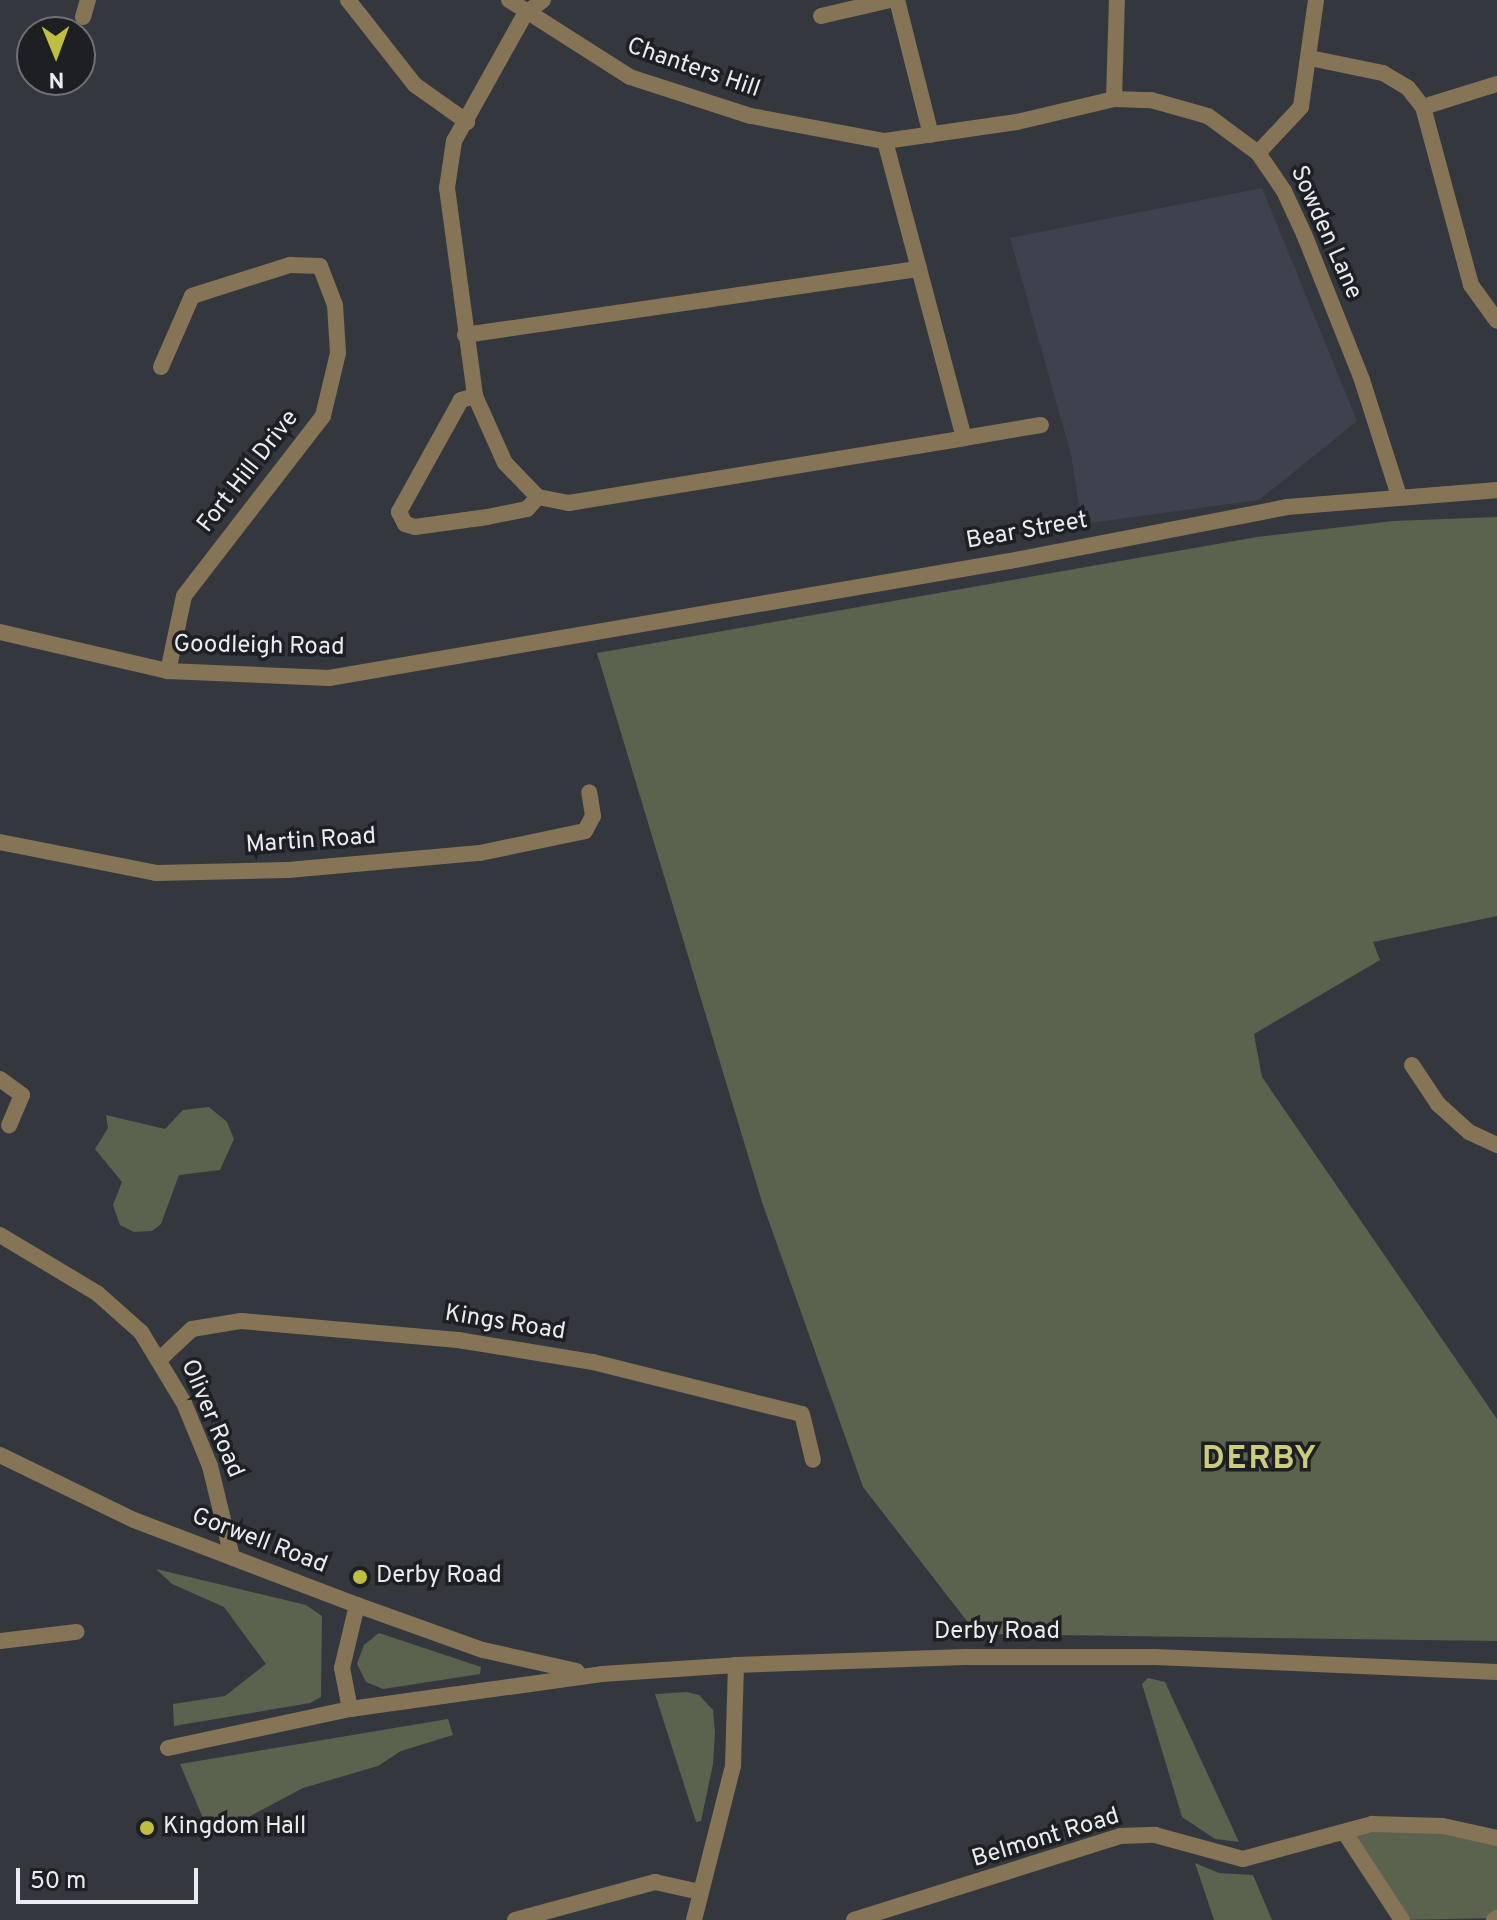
<!DOCTYPE html>
<html>
<head>
<meta charset="utf-8">
<style>
	body { margin:0 }
	#map { position:relative; width:1497px; height:1920px; overflow:hidden; background:#35373f; font-family:Overpass,sans-serif }
	div>[style] { position:absolute }
	.built>* { inset:0; background:#3e424f }
	.green>* { inset:0; background:#5b624d }
	.minor>* { height:16px; margin:-8px; padding:0 8px; transform-origin:8px; border-radius:8px; background:#857456 }
	.tertiary>* { height:16px; margin:-8px; padding:0 8px; transform-origin:8px; border-radius:8px; background:#857456 }
	.dots>* { width:22px; height:22px; translate:-50% -50%; box-sizing:border-box; border:4px solid #1e1f22; border-radius:50% }
	span { translate:-50% -50%; white-space:nowrap; text-align:center; line-height:1.15; -webkit-text-stroke:7px #1e1f22; paint-order:stroke }
	.street-label { font-size:24px; color:#eaebf0 }
	.poi-label { font-size:24px; color:#eaebf0 }
	.left { translate:0 -50%; text-align:left }
	.district-label { font-size:32px; color:#cccc7e; font-weight:700; letter-spacing:2px }
	.north { position:absolute; left:16px; top:16px; width:80px; height:80px; box-sizing:border-box; background:#1e1f22; border:2px solid #707174; border-radius:50%; rotate:179deg; font-size:22px; font-weight:700; line-height:32px; text-align:center; color:#eaebf0 }
	.north::after { content:''; display:block; margin:auto; width:28px; height:36px; background:#c0be40; clip-path:polygon(50% 0,100% 100%,50% 72%,0 100%) }
	.scale { position:absolute; left:16px; top:1868px; width:182px; height:36px; box-sizing:border-box; border:4px solid #eaebf0; border-top:0; padding-left:10px; font-size:24px; line-height:28px; white-space:nowrap; color:#eaebf0; -webkit-text-stroke:6px #1e1f22; paint-order:stroke }
</style>
</head>
<body>
<div id="map">
	<div class="built">
		<div style="clip-path:polygon(1262px 188px,1357px 421px,1259px 500px,1082px 524px,1071px 454px,1010px 238px)"></div>
	</div>
	<div class="green">
		<div style="clip-path:polygon(1497px 517px,1497px 916px,1373px 942px,1380px 960px,1254px 1034px,1262px 1077px,1497px 1419px,1497px 1641px,977px 1634px,863px 1487px,762px 1202px,597px 653px,1257px 537px,1393px 521px)"></div>
		<div style="clip-path:polygon(209px 1107px,227px 1122px,234px 1139px,220px 1170px,179px 1175px,161px 1224px,152px 1231px,134px 1232px,120px 1225px,113px 1205px,122px 1182px,95px 1149px,108px 1128px,106px 1115px,165px 1129px,183px 1110px)"></div>
		<div style="clip-path:polygon(156px 1569px,306px 1605px,322px 1616px,321px 1697px,310px 1703px,174px 1726px,173px 1704px,225px 1696px,266px 1664px,224px 1607px,172px 1584px)"></div>
		<div style="clip-path:polygon(379px 1633px,481px 1667px,480px 1674px,383px 1689px,366px 1682px,357px 1664px,364px 1645px)"></div>
		<div style="clip-path:polygon(1148px 1678px,1165px 1682px,1239px 1842px,1215px 1839px,1182px 1817px,1142px 1684px)"></div>
		<div style="clip-path:polygon(687px 1692px,699px 1695px,713px 1710px,715px 1732px,713px 1764px,701px 1821px,696px 1822px,655px 1694px)"></div>
		<div style="clip-path:polygon(448px 1719px,453px 1735px,401px 1751px,378px 1766px,303px 1788px,211px 1837px,180px 1764px)"></div>
		<div style="clip-path:polygon(1371px 1825px,1497px 1839px,1497px 1918px,1403px 1920px,1346px 1834px)"></div>
		<div style="clip-path:polygon(1195px 1863px,1219px 1873px,1253px 1875px,1272px 1920px,1214px 1920px)"></div>
	</div>
	<div class="minor">
		<div style="left:348px;top:0;width:108px;rotate:51.8deg"></div>
		<div style="left:415px;top:85px;width:64px;rotate:35.4deg"></div>
		<div style="left:509px;top:0;width:143px;rotate:32.5deg"></div>
		<div style="left:630px;top:77px;width:127px;rotate:17.9deg"></div>
		<div style="left:751px;top:116px;width:136px;rotate:10.6deg"></div>
		<div style="left:885px;top:141px;width:133px;rotate:-8.2deg"></div>
		<div style="left:1017px;top:122px;width:100px;rotate:-13.3deg"></div>
		<div style="left:1114px;top:99px;width:37px;rotate:2deg"></div>
		<div style="left:1151px;top:100px;width:59px;rotate:15.7deg"></div>
		<div style="left:1208px;top:116px;width:62px;rotate:36.5deg"></div>
		<div style="left:543px;top:0;width:23px;rotate:142deg"></div>
		<div style="left:525px;top:14px;width:145px;rotate:119.2deg"></div>
		<div style="left:454px;top:141px;width:48px;rotate:98.5deg"></div>
		<div style="left:447px;top:188px;width:210px;rotate:82.3deg"></div>
		<div style="left:475px;top:396px;width:15px;rotate:164deg"></div>
		<div style="left:461px;top:400px;width:128px;rotate:119deg"></div>
		<div style="left:399px;top:512px;width:13px;rotate:63deg"></div>
		<div style="left:405px;top:524px;width:10px;rotate:17deg"></div>
		<div style="left:415px;top:527px;width:73px;rotate:-7.9deg"></div>
		<div style="left:487px;top:517px;width:41px;rotate:-11.3deg"></div>
		<div style="left:527px;top:509px;width:16px;rotate:-47deg"></div>
		<div style="left:538px;top:497px;width:32px;rotate:11deg"></div>
		<div style="left:569px;top:503px;width:400px;rotate:-9.3deg"></div>
		<div style="left:964px;top:438px;width:307px;rotate:-104.9deg"></div>
		<div style="left:897px;top:0;width:139px;rotate:75.9deg"></div>
		<div style="left:1316px;top:0;width:108px;rotate:98deg"></div>
		<div style="left:1301px;top:107px;width:63px;rotate:133.1deg"></div>
		<div style="left:1258px;top:153px;width:46px;rotate:55.6deg"></div>
		<div style="left:1284px;top:191px;width:47px;rotate:65.1deg"></div>
		<div style="left:1304px;top:234px;width:157px;rotate:68.3deg"></div>
		<div style="left:1362px;top:380px;width:122px;rotate:72.3deg"></div>
		<div style="left:821px;top:16px;width:71px;rotate:-13.1deg"></div>
		<div style="left:83px;top:17px;width:18px;rotate:-74deg"></div>
		<div style="left:1310px;top:58px;width:75px;rotate:11.6deg"></div>
		<div style="left:1383px;top:73px;width:29px;rotate:31deg"></div>
		<div style="left:1408px;top:88px;width:24px;rotate:52deg"></div>
		<div style="left:1423px;top:107px;width:77px;rotate:-17.3deg"></div>
		<div style="left:1114px;top:99px;width:99px;rotate:-88.3deg"></div>
		<div style="left:1423px;top:107px;width:184px;rotate:74.9deg"></div>
		<div style="left:1471px;top:285px;width:44px;rotate:54.2deg"></div>
		<div style="left:465px;top:335px;width:459px;rotate:-8.3deg"></div>
		<div style="left:161px;top:367px;width:77px;rotate:-66.4deg"></div>
		<div style="left:192px;top:296px;width:103px;rotate:-17.6deg"></div>
		<div style="left:290px;top:265px;width:30px;rotate:2deg"></div>
		<div style="left:320px;top:266px;width:42px;rotate:69deg"></div>
		<div style="left:335px;top:305px;width:48px;rotate:86.4deg"></div>
		<div style="left:338px;top:353px;width:65px;rotate:103.4deg"></div>
		<div style="left:323px;top:416px;width:227px;rotate:127.7deg"></div>
		<div style="left:184px;top:596px;width:77px;rotate:102deg"></div>
		<div style="left:475px;top:396px;width:73px;rotate:65.9deg"></div>
		<div style="left:505px;top:463px;width:47px;rotate:45.9deg"></div>
		<div style="left:964px;top:438px;width:78px;rotate:-9.6deg"></div>
		<div style="left:0;top:842px;width:159px;rotate:11.2deg"></div>
		<div style="left:156px;top:873px;width:132px;rotate:-1.3deg"></div>
		<div style="left:288px;top:870px;width:193px;rotate:-5.1deg"></div>
		<div style="left:480px;top:853px;width:107px;rotate:-11.8deg"></div>
		<div style="left:585px;top:831px;width:17px;rotate:-62deg"></div>
		<div style="left:593px;top:816px;width:24px;rotate:-99deg"></div>
		<div style="left:1412px;top:1065px;width:47px;rotate:56.3deg"></div>
		<div style="left:1438px;top:1104px;width:42px;rotate:42.1deg"></div>
		<div style="left:1469px;top:1132px;width:31px;rotate:25deg"></div>
		<div style="left:0;top:1079px;width:27px;rotate:36deg"></div>
		<div style="left:22px;top:1095px;width:33px;rotate:113deg"></div>
		<div style="left:0;top:1235px;width:113px;rotate:30.9deg"></div>
		<div style="left:97px;top:1293px;width:59px;rotate:41.6deg"></div>
		<div style="left:141px;top:1332px;width:83px;rotate:58.8deg"></div>
		<div style="left:184px;top:1403px;width:68px;rotate:67.6deg"></div>
		<div style="left:210px;top:1466px;width:94px;rotate:76.4deg"></div>
		<div style="left:160px;top:1359px;width:44px;rotate:-43.2deg"></div>
		<div style="left:192px;top:1329px;width:50px;rotate:-9.3deg"></div>
		<div style="left:241px;top:1321px;width:218px;rotate:5deg"></div>
		<div style="left:458px;top:1340px;width:137px;rotate:9.3deg"></div>
		<div style="left:593px;top:1362px;width:215px;rotate:14deg"></div>
		<div style="left:802px;top:1414px;width:47px;rotate:76.6deg"></div>
		<div style="left:0;top:1455px;width:149px;rotate:25.9deg"></div>
		<div style="left:134px;top:1520px;width:239px;rotate:20.9deg"></div>
		<div style="left:357px;top:1605px;width:134px;rotate:19.7deg"></div>
		<div style="left:483px;top:1650px;width:96px;rotate:12.6deg"></div>
		<div style="left:0;top:1641px;width:77px;rotate:-6.8deg"></div>
		<div style="left:350px;top:1709px;width:42px;rotate:-101deg"></div>
		<div style="left:342px;top:1668px;width:65px;rotate:-76.6deg"></div>
		<div style="left:168px;top:1748px;width:186px;rotate:-12.1deg"></div>
		<div style="left:350px;top:1709px;width:254px;rotate:-7.9deg"></div>
		<div style="left:602px;top:1674px;width:134px;rotate:-3.8deg"></div>
		<div style="left:736px;top:1665px;width:229px;rotate:-2deg"></div>
		<div style="left:965px;top:1657px;width:190px"></div>
		<div style="left:1155px;top:1657px;width:342px;rotate:2.5deg"></div>
		<div style="left:1345px;top:1833px;width:104px;rotate:56.8deg"></div>
		<div style="left:515px;top:1920px;width:145px;rotate:-15.2deg"></div>
		<div style="left:655px;top:1882px;width:46px;rotate:12.5deg"></div>
		<div style="left:694px;top:1920px;width:159px;rotate:-75.8deg"></div>
		<div style="left:733px;top:1766px;width:101px;rotate:-88.3deg"></div>
		<div style="left:854px;top:1920px;width:279px;rotate:-17.5deg"></div>
		<div style="left:1120px;top:1836px;width:35px;rotate:-2deg"></div>
		<div style="left:1155px;top:1835px;width:91px;rotate:15.3deg"></div>
		<div style="left:1243px;top:1859px;width:134px;rotate:-15.2deg"></div>
		<div style="left:1372px;top:1824px;width:71px;rotate:1.6deg"></div>
		<div style="left:1443px;top:1826px;width:55px;rotate:12.5deg"></div>
		<div style="left:1494px;top:1920px;width:4px;rotate:-34deg"></div>
	</div>
	<div class="tertiary">
		<div style="left:0;top:632px;width:172px;rotate:13.1deg"></div>
		<div style="left:168px;top:671px;width:161px;rotate:2.5deg"></div>
		<div style="left:329px;top:678px;width:691px;rotate:-9.75deg"></div>
		<div style="left:1010px;top:561px;width:282px;rotate:-11deg"></div>
		<div style="left:1287px;top:507px;width:211px;rotate:-4.6deg"></div>
	</div>
	<div class="dots">
		<div style="left:360px;top:1577px;background:#c0be40"></div>
		<div style="left:147px;top:1828px;background:#c0be40"></div>
	</div>
	<div class="street-label">
		<span style="left:693px;top:69px;rotate:19deg">Chanters Hill</span>
		<span style="left:1325px;top:233px;rotate:66deg">Sowden Lane</span>
		<span style="left:249px;top:472px;rotate:-52deg">Fort Hill Drive</span>
		<span style="left:1027px;top:532px;rotate:-10deg">Bear Street</span>
		<span style="left:259px;top:647px;rotate:1deg">Goodleigh Road</span>
		<span style="left:311px;top:842px;rotate:-4deg">Martin Road</span>
		<span style="left:505px;top:1324px;rotate:9deg">Kings Road</span>
		<span style="left:211px;top:1419px;rotate:67deg">Oliver Road</span>
		<span style="left:259px;top:1542px;rotate:21deg">Gorwell Road</span>
		<span style="left:997px;top:1633px">Derby Road</span>
		<span style="left:1046px;top:1839px;rotate:-17deg">Belmont Road</span>
	</div>
	<div class="poi-label">
		<span class="left" style="left:376px;top:1577px">Derby Road</span>
		<span class="left" style="left:163px;top:1828px">Kingdom Hall</span>
	</div>
	<div class="district-label">
		<span style="left:1260px;top:1460px">DERBY</span>
	</div>
	<div class="north">N</div>
	<div class="scale">50 m</div>
</div>
</body>
</html>
